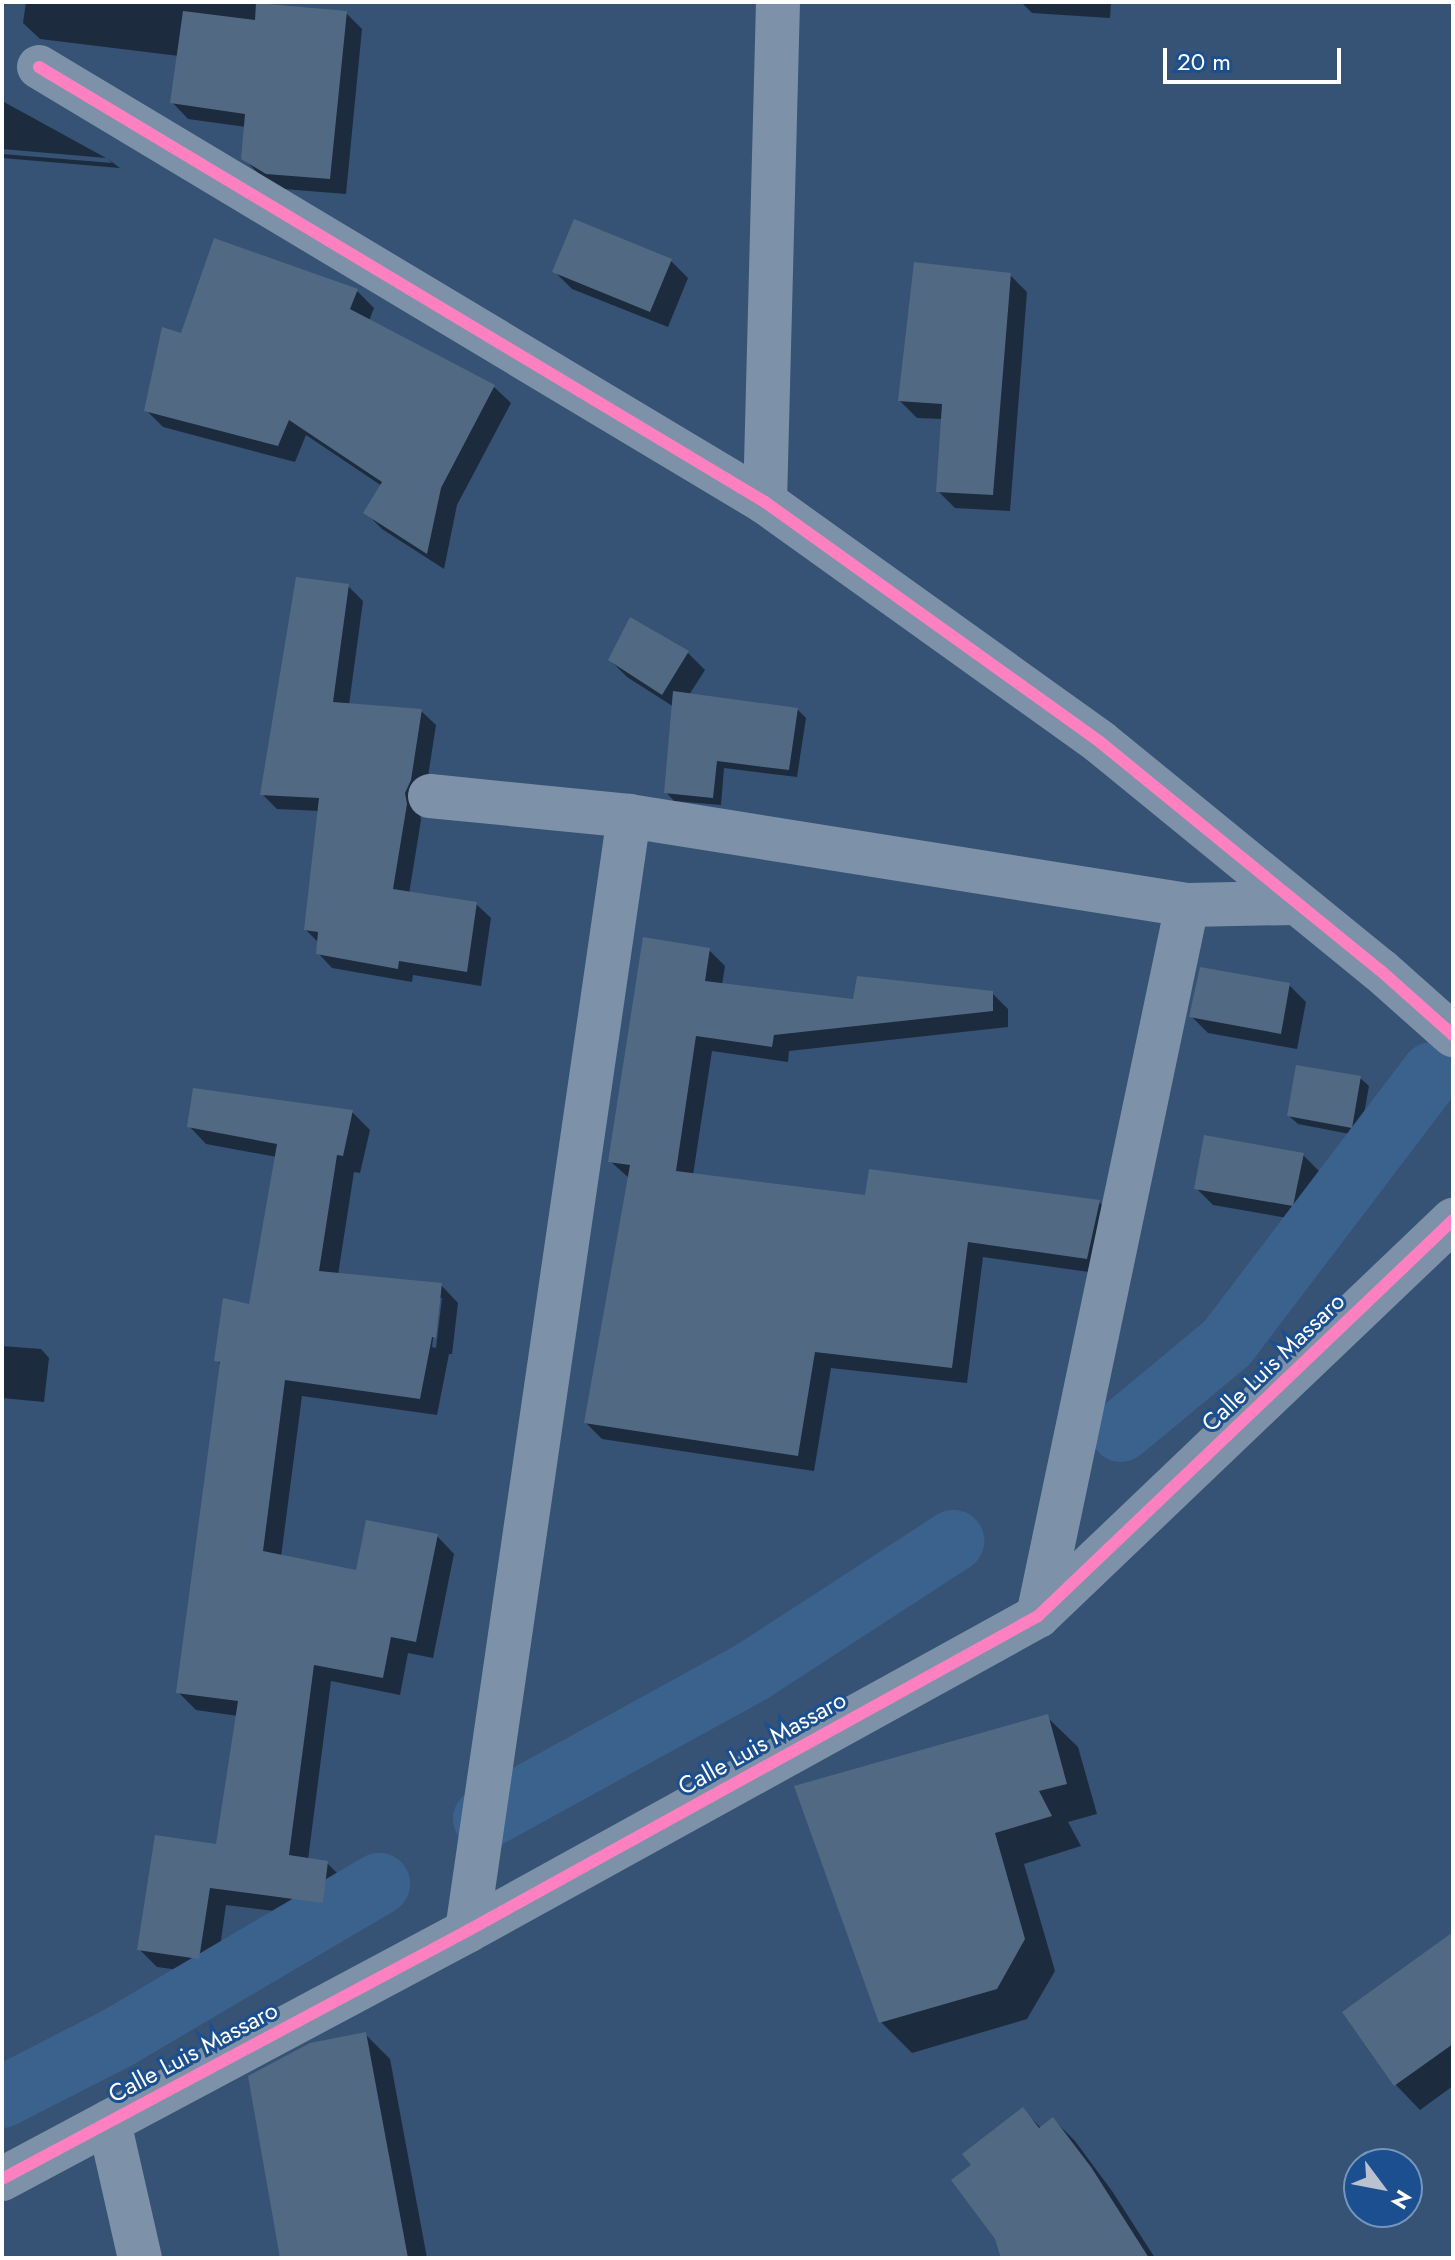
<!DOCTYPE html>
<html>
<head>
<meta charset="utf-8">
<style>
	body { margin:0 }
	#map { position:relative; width:1455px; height:2260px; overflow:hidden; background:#365274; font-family:Jost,sans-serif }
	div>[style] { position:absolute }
	.shadow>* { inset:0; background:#0007 }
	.canal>* { height:62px; margin:-31px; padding:0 31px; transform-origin:31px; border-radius:31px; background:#3b618d }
	.building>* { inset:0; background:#526984 }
	.minor>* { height:44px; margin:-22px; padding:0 22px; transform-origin:22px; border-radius:22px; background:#7d92a8 }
	.cycleway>* { height:12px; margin:-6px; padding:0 6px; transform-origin:6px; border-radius:6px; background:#ff80c0 }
	span { translate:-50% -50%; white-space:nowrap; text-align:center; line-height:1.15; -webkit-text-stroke:6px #1b4f8f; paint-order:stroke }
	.street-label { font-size:24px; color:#fff }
	.frame { position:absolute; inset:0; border:4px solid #fff; pointer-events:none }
	.north { position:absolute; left:1343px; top:2148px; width:80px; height:80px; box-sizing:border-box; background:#1b4f8f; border:2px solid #7695bc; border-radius:50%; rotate:122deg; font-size:22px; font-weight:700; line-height:32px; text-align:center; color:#fff }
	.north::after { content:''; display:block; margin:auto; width:28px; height:36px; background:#b9c2ce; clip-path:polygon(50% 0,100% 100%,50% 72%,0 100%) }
	.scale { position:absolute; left:1163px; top:48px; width:178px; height:36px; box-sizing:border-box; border:4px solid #fff; border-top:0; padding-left:10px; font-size:24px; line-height:28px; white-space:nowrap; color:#fff; -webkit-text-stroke:6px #1b4f8f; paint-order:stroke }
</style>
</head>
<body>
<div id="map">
	<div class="shadow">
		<div style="clip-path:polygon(26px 2px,268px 2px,268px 6px,346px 13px,362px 29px,346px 194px,284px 189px,259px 174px,243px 158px,246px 127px,188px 119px,172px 102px,179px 56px,40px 39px,23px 23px)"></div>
		<div style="clip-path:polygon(1021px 2px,1111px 2px,1110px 18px,1032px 13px)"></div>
		<div style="clip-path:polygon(4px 102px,106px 158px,2px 149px)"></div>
		<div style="clip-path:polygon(2px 154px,112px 163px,108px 159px,120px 168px,2px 158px)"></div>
		<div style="clip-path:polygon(671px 261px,688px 278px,668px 327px,572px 289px,555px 272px)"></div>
		<div style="clip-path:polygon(1010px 275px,1027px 292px,1010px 511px,955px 508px,938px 491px,943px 419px,917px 418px,900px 401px)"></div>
		<div style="clip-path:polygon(357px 291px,374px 308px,369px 321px,494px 387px,511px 403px,457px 505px,444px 569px,382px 529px,365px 512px,382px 486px,306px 435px,295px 462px,163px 427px,146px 410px,182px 336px)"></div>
		<div style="clip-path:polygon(348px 586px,363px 601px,349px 705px,421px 711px,436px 725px,425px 796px,419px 808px,421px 820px,409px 894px,476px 904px,491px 918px,481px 986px,413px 975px,412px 982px,332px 968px,318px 953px,319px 943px,306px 930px,320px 811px,277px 809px,262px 794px)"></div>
		<div style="clip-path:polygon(631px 620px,688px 653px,705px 670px,689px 695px,798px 710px,806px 718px,797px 777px,724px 768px,721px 805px,674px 801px,666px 792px,674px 707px,627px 677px,610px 660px)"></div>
		<div style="clip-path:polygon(709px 950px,725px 966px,722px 985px,855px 1002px,992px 993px,1008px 1009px,1008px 1027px,789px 1051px,788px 1062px,712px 1051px,693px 1175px,867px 1197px,1099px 1202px,1115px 1218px,1103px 1274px,983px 1257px,967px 1383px,831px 1368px,814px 1471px,602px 1439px,586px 1423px,629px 1178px,610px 1161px)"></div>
		<div style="clip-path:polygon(1289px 985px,1306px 1002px,1297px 1049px,1208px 1033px,1191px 1016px)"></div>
		<div style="clip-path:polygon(1360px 1078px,1369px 1086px,1360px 1136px,1298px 1124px,1289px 1116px)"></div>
		<div style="clip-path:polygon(evenodd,352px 1112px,370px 1130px,360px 1173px,354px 1172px,338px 1275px,441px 1285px,458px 1303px,452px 1354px,449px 1354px,437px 1415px,302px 1396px,281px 1557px,357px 1572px,437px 1536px,454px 1554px,433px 1658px,408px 1653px,400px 1695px,331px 1681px,308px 1860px,327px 1863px,345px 1881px,340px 1919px,226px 1905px,216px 1975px,157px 1967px,139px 1949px,218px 1846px,238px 1716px,196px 1710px,178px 1692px,221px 1365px,217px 1360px,251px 1307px,277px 1157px,206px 1144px,189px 1126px,352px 1112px,438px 1298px,442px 1298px,436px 1348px,432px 1347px,438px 1298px)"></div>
		<div style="clip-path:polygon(1303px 1155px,1320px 1172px,1310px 1222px,1213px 1205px,1196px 1188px)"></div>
		<div style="clip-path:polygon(2px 1346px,41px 1349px,49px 1358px,44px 1402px,2px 1398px)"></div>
		<div style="clip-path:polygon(1047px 1717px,1078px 1747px,1097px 1814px,1068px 1822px,1081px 1846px,1024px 1864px,1055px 1971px,1027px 2019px,912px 2053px,881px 2022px)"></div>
		<div style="clip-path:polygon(1453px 1934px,1453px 2086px,1420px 2110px,1396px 2085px,1344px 2013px)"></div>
		<div style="clip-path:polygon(365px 2034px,390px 2059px,427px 2258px,282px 2258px)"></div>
		<div style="clip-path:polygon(1023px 2110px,1042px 2129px,1053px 2119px,1075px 2141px,1112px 2191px,1155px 2258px,1012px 2258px,974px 2165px)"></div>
	</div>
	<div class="canal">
		<div style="left:1121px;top:1431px;width:138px;rotate:-39.7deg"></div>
		<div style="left:1227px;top:1343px;width:339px;rotate:-52.8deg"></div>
		<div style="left:484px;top:1819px;width:307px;rotate:-28.8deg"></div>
		<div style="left:753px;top:1671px;width:239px;rotate:-33deg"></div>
		<div style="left:2px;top:2097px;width:131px;rotate:-27.1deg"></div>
		<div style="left:119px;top:2037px;width:302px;rotate:-30.5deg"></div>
	</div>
	<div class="building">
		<div style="clip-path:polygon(256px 3px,347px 11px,330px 179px,266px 174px,241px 159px,245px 114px,170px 103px,183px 11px,255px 20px)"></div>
		<div style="clip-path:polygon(574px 219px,672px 259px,650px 312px,552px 272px)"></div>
		<div style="clip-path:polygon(214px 238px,358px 289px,350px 309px,495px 385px,441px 488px,427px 554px,363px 513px,382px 482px,289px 420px,278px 446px,144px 411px,162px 327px,181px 333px)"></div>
		<div style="clip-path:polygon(914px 262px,1011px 273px,993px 495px,936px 492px,942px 404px,898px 401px)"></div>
		<div style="clip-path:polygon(296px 577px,349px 584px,333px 702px,422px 709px,411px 780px,405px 793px,407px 804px,393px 889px,477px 902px,467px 972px,399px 961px,398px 969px,316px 954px,318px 932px,304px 930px,319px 798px,260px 795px)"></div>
		<div style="clip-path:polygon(630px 617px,689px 651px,662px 695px,608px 660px)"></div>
		<div style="clip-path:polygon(673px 691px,798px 708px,789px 770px,717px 761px,713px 798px,664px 793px)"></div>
		<div style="clip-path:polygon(643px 937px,710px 948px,705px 981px,853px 999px,857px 976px,993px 991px,993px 1011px,774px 1035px,772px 1047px,696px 1036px,676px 1171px,865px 1195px,869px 1169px,1100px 1200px,1087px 1259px,968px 1242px,952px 1368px,815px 1352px,798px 1456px,584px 1423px,630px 1165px,608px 1162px)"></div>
		<div style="clip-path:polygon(1200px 967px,1290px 983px,1281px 1034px,1189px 1017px)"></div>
		<div style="clip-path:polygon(1296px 1065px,1361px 1076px,1352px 1128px,1287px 1116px)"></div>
		<div style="clip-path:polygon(193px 1088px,353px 1110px,343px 1156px,337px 1155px,319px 1271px,442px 1283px,436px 1338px,432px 1337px,420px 1399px,285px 1380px,263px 1551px,356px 1570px,366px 1520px,438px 1534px,416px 1642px,391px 1637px,383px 1678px,314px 1665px,289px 1855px,328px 1861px,323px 1903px,210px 1888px,199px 1959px,137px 1950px,155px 1835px,216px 1844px,238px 1701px,176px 1693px,220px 1362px,214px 1361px,223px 1298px,249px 1304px,277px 1144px,187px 1127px)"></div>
		<div style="clip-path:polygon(1204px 1135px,1304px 1153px,1293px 1206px,1194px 1189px)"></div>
		<div style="clip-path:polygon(1048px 1714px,1067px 1784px,1039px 1791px,1052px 1816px,995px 1833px,1025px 1939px,997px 1989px,879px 2023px,794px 1786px)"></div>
		<div style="clip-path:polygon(1453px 1932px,1453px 2044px,1394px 2086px,1342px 2012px)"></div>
		<div style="clip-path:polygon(366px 2032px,408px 2258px,280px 2258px,248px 2076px,310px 2043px)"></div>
		<div style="clip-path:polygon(1023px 2107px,1039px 2128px,1053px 2117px,1091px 2167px,1149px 2258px,1001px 2258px,995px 2239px,951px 2180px,971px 2165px,962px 2154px)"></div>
	</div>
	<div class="minor">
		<div style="left:39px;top:67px;width:846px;rotate:30.93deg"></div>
		<div style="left:765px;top:502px;width:412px;rotate:35.6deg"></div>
		<div style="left:1100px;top:742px;width:361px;rotate:39.2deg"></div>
		<div style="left:1380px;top:970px;width:98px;rotate:41.7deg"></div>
		<div style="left:765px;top:502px;width:500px;rotate:-88.51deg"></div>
		<div style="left:430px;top:796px;width:200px;rotate:5.7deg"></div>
		<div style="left:629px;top:816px;width:565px;rotate:9.06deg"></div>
		<div style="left:1187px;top:905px;width:108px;rotate:-1.1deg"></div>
		<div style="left:1038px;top:1616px;width:726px;rotate:-78.16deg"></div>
		<div style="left:467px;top:1931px;width:1127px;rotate:-81.73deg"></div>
		<div style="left:109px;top:2122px;width:139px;rotate:77.2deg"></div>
		<div style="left:2px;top:2179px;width:527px;rotate:-28.07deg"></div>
		<div style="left:467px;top:1931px;width:652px;rotate:-28.88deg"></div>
		<div style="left:1038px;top:1616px;width:574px;rotate:-43.66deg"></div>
	</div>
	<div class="cycleway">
		<div style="left:39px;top:67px;width:846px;rotate:30.93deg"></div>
		<div style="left:765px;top:502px;width:412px;rotate:35.6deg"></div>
		<div style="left:1100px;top:742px;width:361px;rotate:39.2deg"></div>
		<div style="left:1380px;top:970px;width:98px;rotate:41.7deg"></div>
		<div style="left:2px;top:2179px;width:527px;rotate:-28.07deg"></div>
		<div style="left:467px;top:1931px;width:652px;rotate:-28.88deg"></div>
		<div style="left:1038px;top:1616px;width:574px;rotate:-43.66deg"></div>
	</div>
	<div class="street-label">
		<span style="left:1273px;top:1362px;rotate:-44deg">Calle Luis Massaro</span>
		<span style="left:762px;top:1743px;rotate:-29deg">Calle Luis Massaro</span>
		<span style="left:193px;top:2052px;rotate:-28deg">Calle Luis Massaro</span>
	</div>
	<div class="frame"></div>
	<div class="north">N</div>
	<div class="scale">20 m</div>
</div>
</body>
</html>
